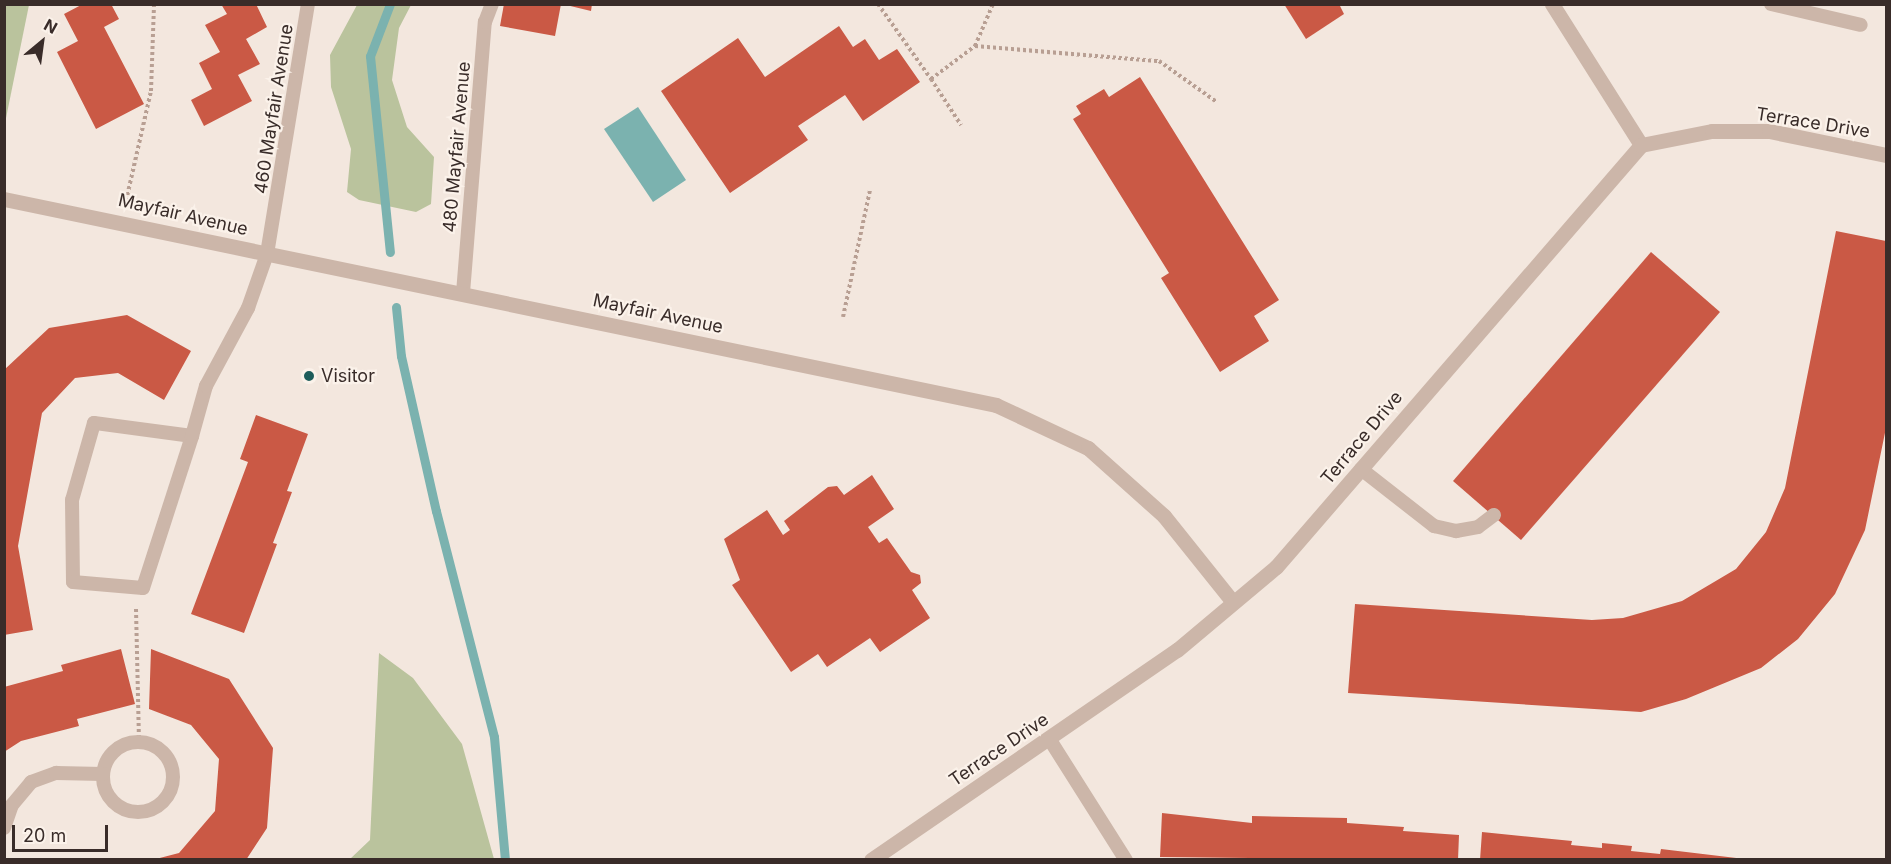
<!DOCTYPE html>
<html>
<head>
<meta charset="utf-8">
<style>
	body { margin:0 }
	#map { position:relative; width:1891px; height:864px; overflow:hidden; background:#f3e7de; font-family:Inter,sans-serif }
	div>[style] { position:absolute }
	.green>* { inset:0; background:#bac39d }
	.water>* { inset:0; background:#7bb2af }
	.stream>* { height:9px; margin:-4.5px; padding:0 4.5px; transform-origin:4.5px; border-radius:4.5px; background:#7bb2af }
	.building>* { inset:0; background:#ca5945 }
	.path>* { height:4px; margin-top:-2px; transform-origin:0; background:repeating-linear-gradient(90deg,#b89f93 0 3px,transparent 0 6px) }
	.service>* { height:14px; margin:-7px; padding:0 7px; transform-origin:7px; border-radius:7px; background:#ccb6a9 }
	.service>.ring { margin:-7px; padding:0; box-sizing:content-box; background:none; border:14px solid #ccb6a9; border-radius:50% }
	.minor>* { height:15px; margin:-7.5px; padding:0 7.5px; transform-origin:7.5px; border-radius:7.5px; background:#ccb6a9 }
	.dots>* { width:16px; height:16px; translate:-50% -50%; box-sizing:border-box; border:3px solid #fbf2ea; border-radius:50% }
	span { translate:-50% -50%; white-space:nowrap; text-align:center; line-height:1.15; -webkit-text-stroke:4.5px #fbf2ea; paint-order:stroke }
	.street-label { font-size:18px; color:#392c29 }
	.poi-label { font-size:18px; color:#392c29 }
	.left { translate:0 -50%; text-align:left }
	.frame { position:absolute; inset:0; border:6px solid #392c29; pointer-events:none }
	.north { position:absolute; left:12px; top:12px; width:60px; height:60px; -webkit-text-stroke:4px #fbf2ea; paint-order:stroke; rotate:29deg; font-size:16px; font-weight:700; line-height:24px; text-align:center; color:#392c29 }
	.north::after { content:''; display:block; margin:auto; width:21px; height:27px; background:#392c29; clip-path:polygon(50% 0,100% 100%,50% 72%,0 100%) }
	.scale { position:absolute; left:12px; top:825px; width:96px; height:27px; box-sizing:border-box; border:3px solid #392c29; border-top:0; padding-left:8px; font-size:18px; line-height:21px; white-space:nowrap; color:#392c29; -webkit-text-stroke:4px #fbf2ea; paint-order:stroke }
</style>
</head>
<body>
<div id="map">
	<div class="green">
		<div style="clip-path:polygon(5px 4px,29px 5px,5px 123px,4px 5px)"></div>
		<div style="clip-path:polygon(357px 5px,411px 5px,399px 28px,392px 80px,407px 127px,434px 157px,431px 204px,416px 212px,359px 200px,347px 192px,351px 149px,331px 87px,330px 55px)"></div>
		<div style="clip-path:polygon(379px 653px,413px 678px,462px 744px,494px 859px,350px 859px,370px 840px)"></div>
	</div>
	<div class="water">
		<div style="clip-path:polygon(638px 107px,686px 180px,653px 202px,604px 129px)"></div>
	</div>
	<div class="stream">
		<div style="left:390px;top:4px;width:56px;rotate:111deg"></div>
		<div style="left:370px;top:56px;width:197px;rotate:84.2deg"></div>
		<div style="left:396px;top:307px;width:49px;rotate:84.2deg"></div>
		<div style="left:401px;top:356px;width:159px;rotate:77.3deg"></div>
		<div style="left:436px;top:511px;width:233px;rotate:75.6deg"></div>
		<div style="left:494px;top:737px;width:123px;rotate:84.9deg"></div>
	</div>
	<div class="building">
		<div style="clip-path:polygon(83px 4px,111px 4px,119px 19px,104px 27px,144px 104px,96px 129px,57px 52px,78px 41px,64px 14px)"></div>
		<div style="clip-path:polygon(221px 4px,256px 4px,267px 27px,246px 39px,260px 64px,238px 75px,252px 101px,204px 126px,191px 100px,212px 89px,199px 63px,220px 52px,205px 25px,227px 14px)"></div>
		<div style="clip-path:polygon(504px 4px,561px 4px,555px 36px,500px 26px)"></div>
		<div style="clip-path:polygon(562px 4px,592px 4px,591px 11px)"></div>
		<div style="clip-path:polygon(1284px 4px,1339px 4px,1344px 14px,1306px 39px)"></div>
		<div style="clip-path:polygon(839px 26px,853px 47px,865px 39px,879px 60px,897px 49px,920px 82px,863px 121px,845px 95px,798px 126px,808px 140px,730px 193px,661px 91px,738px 38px,765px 77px)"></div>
		<div style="clip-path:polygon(1140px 77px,1279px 300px,1254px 316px,1269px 341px,1220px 372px,1161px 278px,1169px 273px,1073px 119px,1081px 114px,1076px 106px,1104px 89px,1109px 97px)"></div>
		<div style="clip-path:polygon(1836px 231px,1886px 241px,1886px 428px,1865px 530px,1835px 594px,1798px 639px,1761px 668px,1686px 699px,1641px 712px,1348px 693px,1355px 604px,1592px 620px,1623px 618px,1682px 601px,1736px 569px,1766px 532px,1785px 488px)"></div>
		<div style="clip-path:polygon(1651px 252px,1720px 312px,1521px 540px,1453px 481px)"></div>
		<div style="clip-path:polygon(127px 315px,191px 351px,164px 400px,118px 373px,75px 378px,42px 413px,18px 546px,33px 630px,4px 635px,4px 370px,49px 328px)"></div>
		<div style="clip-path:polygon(256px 415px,308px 434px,287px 491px,292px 492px,273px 543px,277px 544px,244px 633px,191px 614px,248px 462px,240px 459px)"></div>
		<div style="clip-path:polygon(872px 475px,894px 509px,868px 527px,879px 543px,887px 538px,911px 572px,920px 575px,921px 583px,912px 590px,930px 618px,880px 652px,870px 638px,827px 667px,818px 654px,791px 672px,732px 585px,740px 580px,724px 539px,767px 510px,783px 535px,790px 530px,784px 521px,828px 487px,837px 486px,844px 495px)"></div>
		<div style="clip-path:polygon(121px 649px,135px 704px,77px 719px,79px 726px,21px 741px,4px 752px,4px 687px,63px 671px,61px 665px)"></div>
		<div style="clip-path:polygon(151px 649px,229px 679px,273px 748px,267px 828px,246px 860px,152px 860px,179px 853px,215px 811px,219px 759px,191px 725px,149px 709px)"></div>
		<div style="clip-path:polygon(1162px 813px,1252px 823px,1252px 816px,1347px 818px,1347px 823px,1404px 827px,1403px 831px,1459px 835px,1458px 860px,1160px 857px)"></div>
		<div style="clip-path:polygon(1482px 832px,1572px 841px,1571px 845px,1602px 848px,1602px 843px,1632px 846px,1631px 851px,1660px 854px,1661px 849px,1753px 860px,1480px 860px)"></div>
	</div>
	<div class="path">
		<div style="left:878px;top:4px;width:92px;rotate:54.8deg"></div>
		<div style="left:931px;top:79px;width:55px;rotate:-36.9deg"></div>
		<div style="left:975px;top:46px;width:46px;rotate:-66.8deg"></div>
		<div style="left:975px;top:46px;width:185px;rotate:4.7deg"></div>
		<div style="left:1159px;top:61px;width:71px;rotate:35.3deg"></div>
		<div style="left:931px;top:79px;width:55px;rotate:56.9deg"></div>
		<div style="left:126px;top:201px;width:113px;rotate:-77.2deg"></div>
		<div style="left:151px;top:91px;width:87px;rotate:-88deg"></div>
		<div style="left:843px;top:317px;width:130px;rotate:-78deg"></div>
		<div style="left:136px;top:609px;width:132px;rotate:88.7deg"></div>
	</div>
	<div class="service">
		<div style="left:1771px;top:4px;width:92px;rotate:13.1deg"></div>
		<div style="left:463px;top:293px;width:272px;rotate:-85.4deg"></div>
		<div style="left:485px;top:22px;width:19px;rotate:-69deg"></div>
		<div style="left:192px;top:436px;width:99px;rotate:-172.4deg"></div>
		<div style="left:94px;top:423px;width:80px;rotate:105.9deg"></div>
		<div style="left:72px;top:500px;width:82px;rotate:89.3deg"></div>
		<div style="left:73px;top:582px;width:70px;rotate:4.9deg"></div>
		<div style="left:143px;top:588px;width:160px;rotate:-72.1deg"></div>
		<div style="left:192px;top:436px;width:52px;rotate:-74.4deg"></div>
		<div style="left:206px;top:386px;width:89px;rotate:-61.7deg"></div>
		<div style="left:248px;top:308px;width:57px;rotate:-70.6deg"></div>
		<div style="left:267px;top:254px;width:253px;rotate:-80.7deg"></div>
		<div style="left:1361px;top:469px;width:93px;rotate:38deg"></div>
		<div style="left:1434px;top:526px;width:23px;rotate:13deg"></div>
		<div style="left:1456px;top:531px;width:22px;rotate:-10deg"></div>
		<div style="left:1478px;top:527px;width:20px;rotate:-37deg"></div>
		<div style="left:1050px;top:740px;width:142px;rotate:57.7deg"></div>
		<div class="ring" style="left:103px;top:742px;width:56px;height:56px"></div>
		<div style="left:4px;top:828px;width:24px;rotate:-71deg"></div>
		<div style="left:12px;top:805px;width:30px;rotate:-50deg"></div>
		<div style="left:31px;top:782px;width:27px;rotate:-20deg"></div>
		<div style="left:56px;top:773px;width:47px;rotate:1.2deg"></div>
	</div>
	<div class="minor">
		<div style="left:1552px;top:4px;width:167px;rotate:57.7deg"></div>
		<div style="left:4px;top:199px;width:1013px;rotate:11.73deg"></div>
		<div style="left:996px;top:405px;width:102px;rotate:25.1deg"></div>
		<div style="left:1088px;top:448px;width:102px;rotate:41.8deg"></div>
		<div style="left:1164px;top:516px;width:110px;rotate:51.3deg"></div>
		<div style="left:871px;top:860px;width:371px;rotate:-34.5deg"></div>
		<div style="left:1177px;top:650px;width:129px;rotate:-40deg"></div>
		<div style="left:1276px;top:567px;width:558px;rotate:-49.14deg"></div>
		<div style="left:1641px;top:145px;width:72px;rotate:-11.2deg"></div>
		<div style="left:1712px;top:131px;width:57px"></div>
		<div style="left:1769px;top:131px;width:119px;rotate:11.6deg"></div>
	</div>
	<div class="dots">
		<div style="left:309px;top:376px;background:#1d5c5a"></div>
	</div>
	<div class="street-label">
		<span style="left:274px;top:109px;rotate:-81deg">460 Mayfair Avenue</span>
		<span style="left:1813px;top:123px;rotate:9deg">Terrace Drive</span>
		<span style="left:457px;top:147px;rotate:-85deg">480 Mayfair Avenue</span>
		<span style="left:183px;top:215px;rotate:13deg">Mayfair Avenue</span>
		<span style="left:658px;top:314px;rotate:12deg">Mayfair Avenue</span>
		<span style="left:1362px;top:438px;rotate:-50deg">Terrace Drive</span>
		<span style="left:999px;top:750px;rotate:-34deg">Terrace Drive</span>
	</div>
	<div class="poi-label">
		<span class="left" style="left:321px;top:376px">Visitor</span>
	</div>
	<div class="frame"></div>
	<div class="north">N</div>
	<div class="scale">20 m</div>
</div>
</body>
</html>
